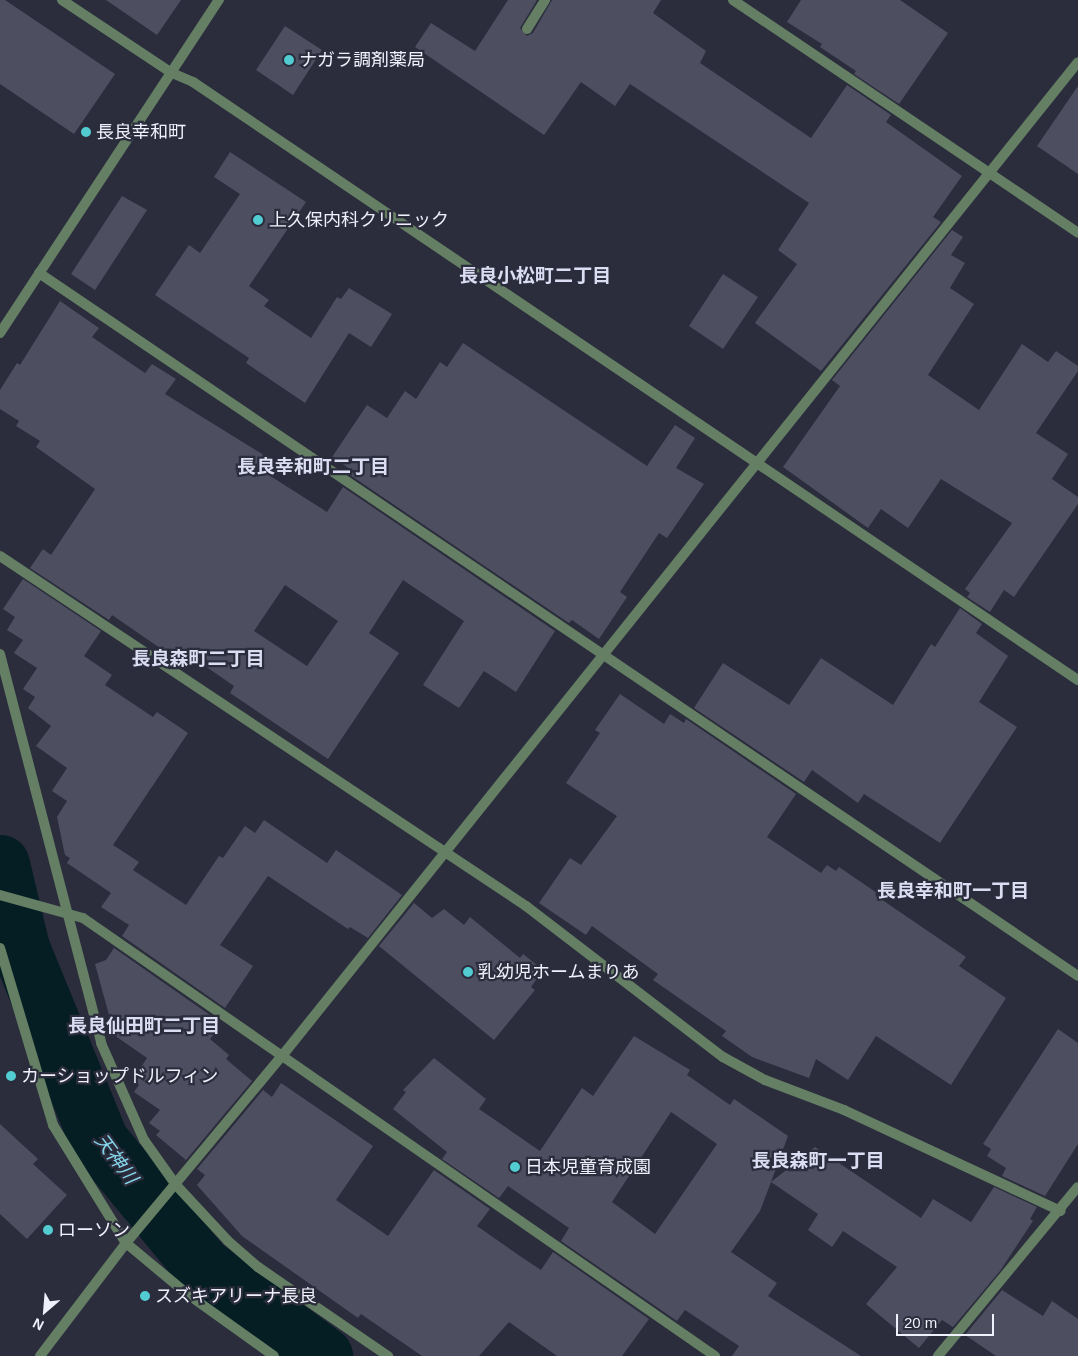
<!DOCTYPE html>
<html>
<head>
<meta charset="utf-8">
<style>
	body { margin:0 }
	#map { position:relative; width:1078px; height:1356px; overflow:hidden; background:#2b2c3c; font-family:Arial,"Noto Sans JP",sans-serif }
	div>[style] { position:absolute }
	.river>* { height:59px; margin:-29.5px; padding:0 29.5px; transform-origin:29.5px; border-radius:29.5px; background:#051e24 }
	.building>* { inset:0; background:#4d4f61 }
	.service>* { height:10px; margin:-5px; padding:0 5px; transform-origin:5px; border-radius:5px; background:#647f64 }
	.minor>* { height:10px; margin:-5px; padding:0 5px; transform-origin:5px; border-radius:5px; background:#647f64 }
	.tertiary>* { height:10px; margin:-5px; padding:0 5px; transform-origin:5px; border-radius:5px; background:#647f64 }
	.dots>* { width:14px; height:14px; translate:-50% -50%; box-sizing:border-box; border:2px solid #2b2c3c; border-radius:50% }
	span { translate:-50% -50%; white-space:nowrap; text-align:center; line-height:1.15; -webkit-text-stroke:4.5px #2b2c3c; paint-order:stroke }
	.poi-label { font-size:18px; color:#eff0fb }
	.left { translate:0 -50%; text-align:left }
	.neighbourhood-label { font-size:19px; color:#dbdef3; font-weight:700 }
	.water-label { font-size:19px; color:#84d5e9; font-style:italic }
	.north { position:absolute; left:20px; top:1286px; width:50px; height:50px; -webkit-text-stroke:4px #2b2c3c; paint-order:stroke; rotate:207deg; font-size:14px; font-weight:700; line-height:20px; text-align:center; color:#eff0fb }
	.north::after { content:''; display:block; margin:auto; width:18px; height:22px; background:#eff0fb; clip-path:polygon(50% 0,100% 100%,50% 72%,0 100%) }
	.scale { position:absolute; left:896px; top:1314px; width:98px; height:22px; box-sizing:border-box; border:2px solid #eff0fb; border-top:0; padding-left:6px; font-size:15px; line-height:18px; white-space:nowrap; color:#eff0fb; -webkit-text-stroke:4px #2b2c3c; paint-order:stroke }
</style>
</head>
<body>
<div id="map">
	<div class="river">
		<div style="left:0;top:864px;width:86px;rotate:76.6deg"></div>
		<div style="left:20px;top:948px;width:209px;rotate:67.7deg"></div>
		<div style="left:99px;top:1141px;width:162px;rotate:50.5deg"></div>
		<div style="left:202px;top:1266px;width:151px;rotate:36.6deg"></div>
	</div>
	<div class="building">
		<div style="clip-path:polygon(0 0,5px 0,115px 74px,74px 134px,0 84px)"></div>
		<div style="clip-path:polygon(106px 0,181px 0,157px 35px)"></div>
		<div style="clip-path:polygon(508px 0,537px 0,520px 28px,527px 36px,533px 33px,552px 0,661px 0,653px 13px,706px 51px,700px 63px,811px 138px,847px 85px,891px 115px,886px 122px,962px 176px,933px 217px,941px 222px,821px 371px,755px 323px,797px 264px,778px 250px,809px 203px,630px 84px,615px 106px,581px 82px,544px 135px,415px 47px,431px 23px,475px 51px)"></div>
		<div style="clip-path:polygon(801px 0,900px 0,948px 33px,899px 104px,854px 74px,856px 71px,820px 47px,822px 44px,787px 22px)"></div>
		<div style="clip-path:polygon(285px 26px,322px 50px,293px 95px,256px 70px)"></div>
		<div style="clip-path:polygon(1078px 86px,1078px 174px,1037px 146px)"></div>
		<div style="clip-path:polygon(230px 152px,306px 202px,249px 286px,269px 300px,264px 306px,311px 338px,337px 297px,341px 299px,349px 288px,392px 314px,371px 347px,349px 333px,305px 403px,246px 363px,249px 358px,155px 295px,189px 245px,200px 253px,240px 194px,214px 177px)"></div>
		<div style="clip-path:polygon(122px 196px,147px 210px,95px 290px,71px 274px)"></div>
		<div style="clip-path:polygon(952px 230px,963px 237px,951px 255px,965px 263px,950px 288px,974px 304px,928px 375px,979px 410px,1022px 344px,1048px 362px,1056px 351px,1078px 366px,1078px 371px,1036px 433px,1068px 454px,1052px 479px,1078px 497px,1078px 504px,1014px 597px,1004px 590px,990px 612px,967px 597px,970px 593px,965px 589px,1012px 523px,941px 479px,908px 528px,881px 509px,868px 528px,783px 467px,840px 386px,832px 380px)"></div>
		<div style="clip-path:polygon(723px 274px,758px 297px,723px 349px,689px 326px)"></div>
		<div style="clip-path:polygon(evenodd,60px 301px,99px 328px,92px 337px,145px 373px,152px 364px,176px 379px,165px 394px,272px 460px,264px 472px,327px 512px,343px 487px,555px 631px,516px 692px,484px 671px,459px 708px,423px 685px,464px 621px,403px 580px,369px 633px,399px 653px,328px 759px,230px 693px,234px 686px,179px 648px,173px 657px,112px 615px,109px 620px,30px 568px,43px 549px,51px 555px,95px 489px,36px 447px,40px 441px,16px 426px,19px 421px,0 409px,0 390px,17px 363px,20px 365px,60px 301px,285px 585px,338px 621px,307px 666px,254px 631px,285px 585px)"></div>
		<div style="clip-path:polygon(463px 343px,647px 466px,675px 425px,695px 438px,676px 468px,704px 484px,667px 538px,659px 533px,620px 592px,627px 597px,599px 639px,572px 620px,569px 623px,563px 619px,350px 475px,353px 471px,332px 457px,367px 405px,387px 418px,405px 391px,416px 399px,440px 362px,447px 367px)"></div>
		<div style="clip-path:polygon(23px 579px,101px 631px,84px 656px,112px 675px,105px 685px,153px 717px,157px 712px,188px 733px,113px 845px,139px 862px,133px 870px,186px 905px,219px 856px,223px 858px,245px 826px,255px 833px,264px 820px,327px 863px,336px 850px,402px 895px,368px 938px,350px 927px,348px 929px,268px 876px,220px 945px,253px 966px,225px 1008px,122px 936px,129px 925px,101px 907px,111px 893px,67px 863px,70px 858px,65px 855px,57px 817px,67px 801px,52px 791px,67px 768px,36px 746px,51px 726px,28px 708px,35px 697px,23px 689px,37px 668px,14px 653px,23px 640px,7px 630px,15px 617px,3px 609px)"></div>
		<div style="clip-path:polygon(960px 608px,982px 624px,976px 633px,1008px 656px,979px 702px,1017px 727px,940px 843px,864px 794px,858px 803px,812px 770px,804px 782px,694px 708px,723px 663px,789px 705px,821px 658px,893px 705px,931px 644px,935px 647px)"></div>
		<div style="clip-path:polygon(620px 694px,664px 724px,670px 714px,684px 723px,686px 719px,796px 794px,767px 837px,821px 873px,827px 865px,836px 871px,839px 867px,877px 893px,875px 895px,966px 957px,959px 966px,1006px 998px,951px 1085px,876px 1036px,848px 1080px,816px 1059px,809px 1078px,752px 1057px,722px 1036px,726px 1031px,653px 980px,658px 974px,592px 926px,586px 935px,539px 903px,570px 858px,581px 865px,617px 816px,566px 783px,600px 733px,595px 730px)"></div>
		<div style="clip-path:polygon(414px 903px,432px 918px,444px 909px,464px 925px,470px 917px,520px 958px,523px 954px,543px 970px,531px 987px,535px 990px,494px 1040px,379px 946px)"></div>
		<div style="clip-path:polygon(114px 948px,217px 1020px,210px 1031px,214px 1034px,210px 1039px,229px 1055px,226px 1059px,252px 1081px,186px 1160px,156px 1135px,160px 1131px,149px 1123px,160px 1110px,134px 1092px,139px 1085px,132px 1081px,147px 1058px,114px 1035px,121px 1025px,109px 1015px,95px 964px,106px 960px)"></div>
		<div style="clip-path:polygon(1058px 1029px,1078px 1043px,1078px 1144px,1045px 1196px,1002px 1176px,1006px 1168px,987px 1156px,991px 1149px,983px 1144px)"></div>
		<div style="clip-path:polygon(evenodd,634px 1036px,690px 1070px,687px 1075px,730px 1105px,734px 1099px,788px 1136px,771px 1182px,815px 1147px,921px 1218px,933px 1199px,971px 1222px,994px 1187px,1037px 1207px,1030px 1219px,1033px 1221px,1000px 1271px,953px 1327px,942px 1320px,919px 1348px,866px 1304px,897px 1267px,843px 1231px,832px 1247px,808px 1230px,818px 1214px,771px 1182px,760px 1211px,731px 1252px,777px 1283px,768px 1296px,861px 1356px,732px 1356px,739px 1346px,685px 1310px,677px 1321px,561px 1241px,569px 1228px,508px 1186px,499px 1198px,442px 1159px,447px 1152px,393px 1109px,406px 1092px,403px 1090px,434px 1058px,486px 1099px,479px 1109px,540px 1151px,582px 1088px,593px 1096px,634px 1036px,671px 1112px,717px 1144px,655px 1234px,612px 1202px,671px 1112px)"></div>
		<div style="clip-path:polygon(281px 1083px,373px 1146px,336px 1200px,388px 1236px,434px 1170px,490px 1209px,477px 1226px,520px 1256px,541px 1270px,553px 1252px,649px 1319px,622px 1356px,557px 1356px,509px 1322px,479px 1356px,422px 1356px,361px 1314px,358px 1318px,242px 1236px,197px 1185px,205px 1175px,197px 1169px,263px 1090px,272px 1097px)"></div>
		<div style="clip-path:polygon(0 1124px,38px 1159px,33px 1164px,67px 1195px,27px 1239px,0 1214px)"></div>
		<div style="clip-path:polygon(1002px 1290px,1043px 1316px,1052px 1301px,1078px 1319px,1078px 1356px,996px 1356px,965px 1335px)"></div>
	</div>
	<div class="service">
		<div style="left:527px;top:29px;width:34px;rotate:-58deg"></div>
	</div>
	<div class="minor">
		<div style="left:62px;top:0;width:132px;rotate:33.6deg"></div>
		<div style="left:172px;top:73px;width:23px;rotate:23deg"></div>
		<div style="left:193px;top:82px;width:1068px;rotate:34.05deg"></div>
		<div style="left:733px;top:0;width:416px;rotate:34deg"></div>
		<div style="left:39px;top:273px;width:1254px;rotate:34.08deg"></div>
		<div style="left:0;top:556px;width:632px;rotate:33.64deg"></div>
		<div style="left:526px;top:906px;width:248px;rotate:37.5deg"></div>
		<div style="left:723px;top:1057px;width:48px;rotate:28.7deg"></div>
		<div style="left:765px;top:1080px;width:85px;rotate:20.8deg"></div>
		<div style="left:844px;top:1110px;width:239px;rotate:25deg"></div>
		<div style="left:0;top:654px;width:402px;rotate:75.4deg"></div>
		<div style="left:101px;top:1043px;width:106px;rotate:66.1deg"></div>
		<div style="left:144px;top:1140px;width:55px;rotate:54.6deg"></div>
		<div style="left:176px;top:1185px;width:76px;rotate:47.1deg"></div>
		<div style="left:228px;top:1241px;width:40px;rotate:41deg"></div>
		<div style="left:258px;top:1267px;width:158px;rotate:34.4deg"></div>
		<div style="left:0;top:895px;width:86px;rotate:15.5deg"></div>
		<div style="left:83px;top:918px;width:769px;rotate:34.72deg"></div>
		<div style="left:0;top:948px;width:185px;rotate:73.3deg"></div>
		<div style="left:53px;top:1125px;width:139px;rotate:58.3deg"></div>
		<div style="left:126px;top:1243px;width:78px;rotate:39.8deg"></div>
		<div style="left:186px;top:1293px;width:108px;rotate:35.6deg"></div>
		<div style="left:40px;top:1356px;width:142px;rotate:-52.7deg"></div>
		<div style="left:126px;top:1243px;width:244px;rotate:-50.2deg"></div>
		<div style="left:282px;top:1056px;width:1273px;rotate:-51.31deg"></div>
		<div style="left:938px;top:1356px;width:219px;rotate:-50.4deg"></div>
	</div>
	<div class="tertiary">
		<div style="left:0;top:333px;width:399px;rotate:-56.7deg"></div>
	</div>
	<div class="dots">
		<div style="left:289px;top:60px;background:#52ccd0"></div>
		<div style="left:86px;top:132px;background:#52ccd0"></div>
		<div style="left:258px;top:220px;background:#52ccd0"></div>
		<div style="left:468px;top:972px;background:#52ccd0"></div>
		<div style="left:11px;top:1076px;background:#52ccd0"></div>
		<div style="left:515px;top:1167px;background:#52ccd0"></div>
		<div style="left:48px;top:1230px;background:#52ccd0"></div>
		<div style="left:145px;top:1296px;background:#52ccd0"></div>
	</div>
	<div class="poi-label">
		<span class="left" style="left:299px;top:60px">ナガラ調剤薬局</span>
		<span class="left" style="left:96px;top:132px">長良幸和町</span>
		<span class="left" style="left:269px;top:220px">上久保内科クリニック</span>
		<span class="left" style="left:478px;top:972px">乳幼児ホームまりあ</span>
		<span class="left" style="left:21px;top:1076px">カーショップドルフィン</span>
		<span class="left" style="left:525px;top:1167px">日本児童育成園</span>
		<span class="left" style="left:58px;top:1230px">ローソン</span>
		<span class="left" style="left:155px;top:1296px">スズキアリーナ長良</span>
	</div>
	<div class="neighbourhood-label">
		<span style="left:535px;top:276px">長良小松町二丁目</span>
		<span style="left:313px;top:467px">長良幸和町二丁目</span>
		<span style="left:198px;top:659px">長良森町二丁目</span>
		<span style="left:953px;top:891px">長良幸和町一丁目</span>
		<span style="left:144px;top:1026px">長良仙田町二丁目</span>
		<span style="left:818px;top:1161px">長良森町一丁目</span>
	</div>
	<div class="water-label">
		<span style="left:116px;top:1159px;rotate:53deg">天神川</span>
	</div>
	<div class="north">N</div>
	<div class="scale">20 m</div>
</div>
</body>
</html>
